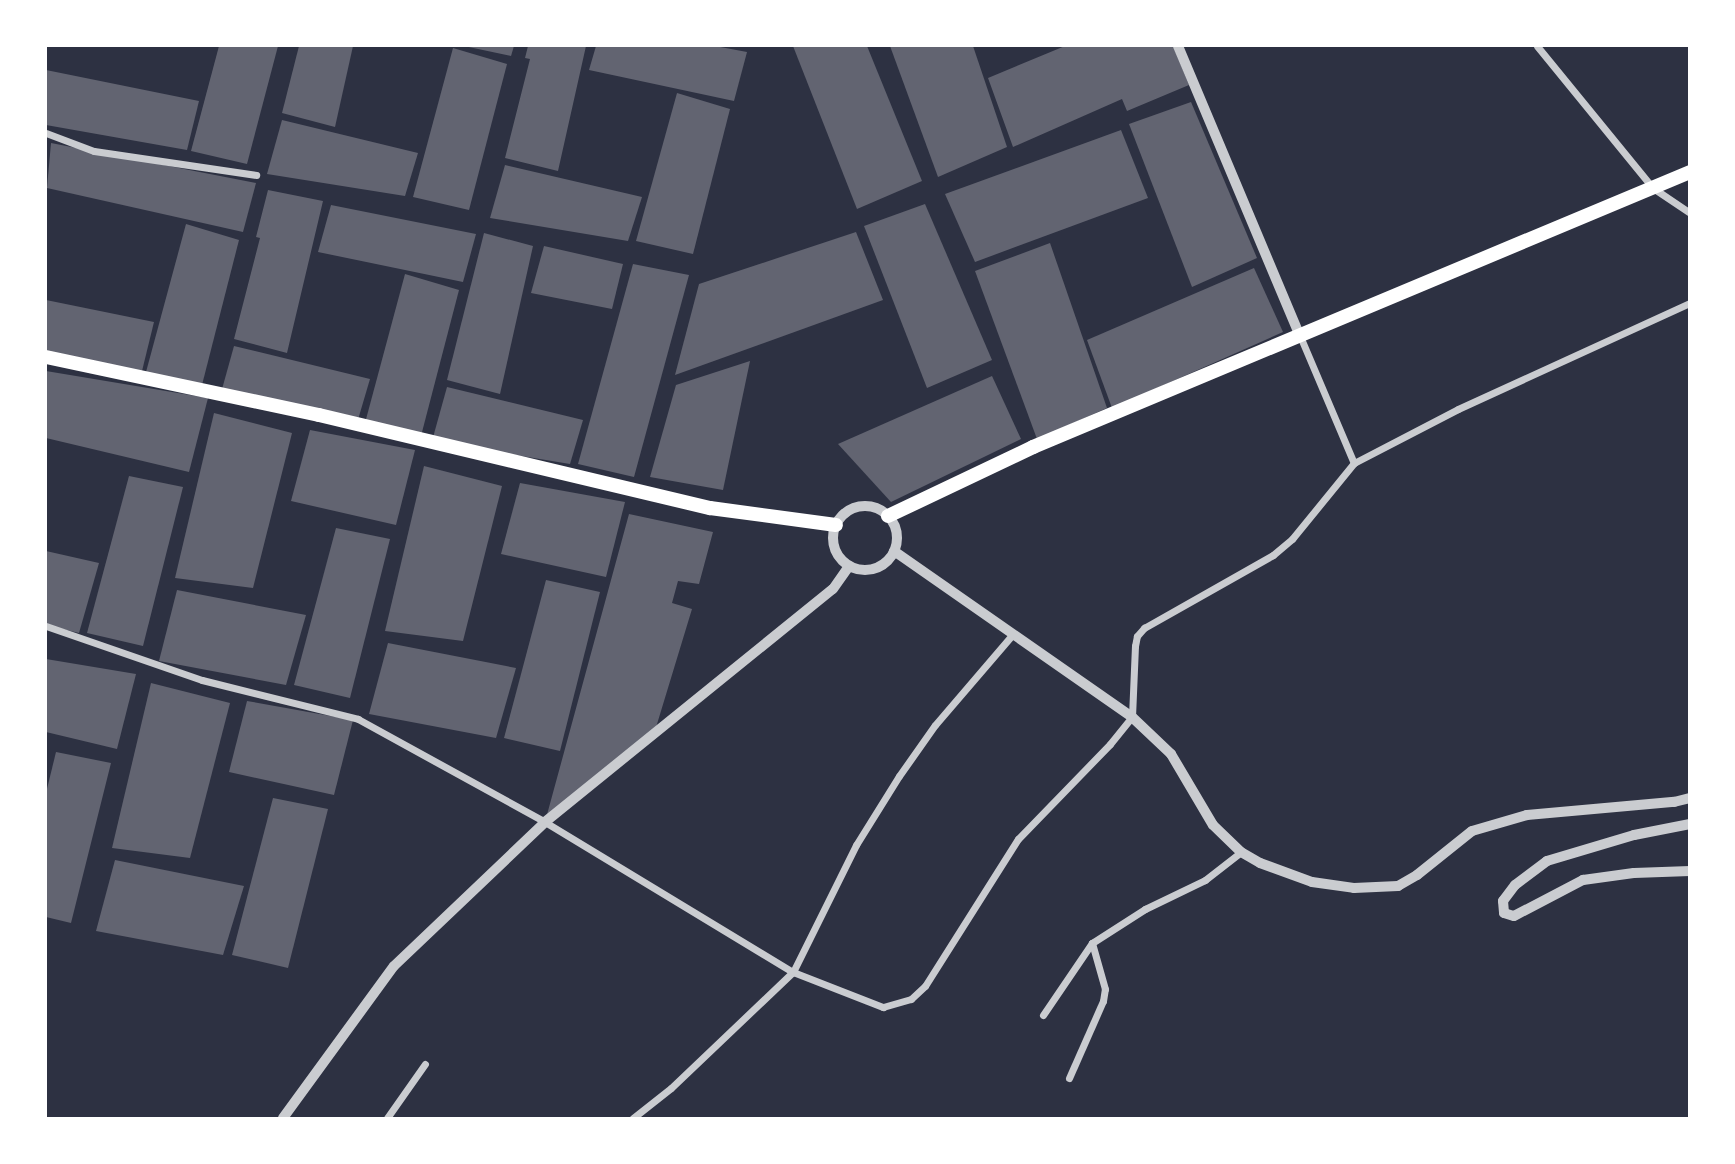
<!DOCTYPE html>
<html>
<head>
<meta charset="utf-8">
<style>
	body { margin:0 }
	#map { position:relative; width:1735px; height:1164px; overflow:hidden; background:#2d3142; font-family:"Asap Condensed",sans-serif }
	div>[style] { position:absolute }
	.building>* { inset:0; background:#626471 }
	.minor>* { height:7px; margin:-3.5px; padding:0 3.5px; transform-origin:3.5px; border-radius:3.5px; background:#caccd0 }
	.tertiary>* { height:10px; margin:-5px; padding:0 5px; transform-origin:5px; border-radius:5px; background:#caccd0 }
	.tertiary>.ring { margin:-5px; padding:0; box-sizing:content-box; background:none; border:10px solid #caccd0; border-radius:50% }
	.primary>* { height:14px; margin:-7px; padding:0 7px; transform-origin:7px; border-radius:7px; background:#fff }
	span { translate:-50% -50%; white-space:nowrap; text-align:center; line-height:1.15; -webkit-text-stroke:7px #fff; paint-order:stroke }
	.frame { position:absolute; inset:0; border:47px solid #fff; pointer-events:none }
</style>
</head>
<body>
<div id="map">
	<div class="building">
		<div style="clip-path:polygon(219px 46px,278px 46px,247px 164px,191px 151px)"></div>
		<div style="clip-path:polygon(299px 46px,353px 46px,335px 127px,282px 113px)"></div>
		<div style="clip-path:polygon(464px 46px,514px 46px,511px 56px)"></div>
		<div style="clip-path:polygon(528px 46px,586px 46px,558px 171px,505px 158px,530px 59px,525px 58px)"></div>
		<div style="clip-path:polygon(596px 46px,715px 46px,747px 52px,734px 101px,589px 70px)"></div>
		<div style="clip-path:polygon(793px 46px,867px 46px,922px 181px,857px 209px)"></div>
		<div style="clip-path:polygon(890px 46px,973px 46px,1007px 147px,938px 177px)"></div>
		<div style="clip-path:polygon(1065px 46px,1173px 46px,1189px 85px,1127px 111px,1122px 99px,1013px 147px,988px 78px)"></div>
		<div style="clip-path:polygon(453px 48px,507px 64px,469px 210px,413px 197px)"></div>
		<div style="clip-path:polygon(46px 70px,199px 101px,187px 150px,46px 125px)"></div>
		<div style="clip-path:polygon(677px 93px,730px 109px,693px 254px,636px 241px)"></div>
		<div style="clip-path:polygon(1191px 102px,1257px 258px,1192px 287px,1129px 124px)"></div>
		<div style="clip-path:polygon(282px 120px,418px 153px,405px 196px,267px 174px)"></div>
		<div style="clip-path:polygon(1121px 130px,1148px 198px,975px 262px,945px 194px)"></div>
		<div style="clip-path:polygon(51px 143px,256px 183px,243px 232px,47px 188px)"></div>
		<div style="clip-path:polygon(505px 165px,642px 197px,628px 241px,490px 218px)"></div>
		<div style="clip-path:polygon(268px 190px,323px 201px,287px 353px,234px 339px,260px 238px,256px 237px)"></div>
		<div style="clip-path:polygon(925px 204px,992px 360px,927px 388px,864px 226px)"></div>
		<div style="clip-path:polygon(331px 205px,476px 234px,463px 282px,318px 252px)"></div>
		<div style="clip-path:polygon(186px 224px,239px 240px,202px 385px,146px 372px)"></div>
		<div style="clip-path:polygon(856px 232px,883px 300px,675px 375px,699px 284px)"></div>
		<div style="clip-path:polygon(484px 233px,533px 246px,500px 394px,447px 380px)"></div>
		<div style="clip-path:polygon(1050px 243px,1107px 408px,1037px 439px,975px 271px)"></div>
		<div style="clip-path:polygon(544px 246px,623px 264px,612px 309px,531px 293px)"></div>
		<div style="clip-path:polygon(633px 264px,689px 275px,634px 477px,578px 464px)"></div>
		<div style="clip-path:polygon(1254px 268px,1283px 332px,1112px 408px,1087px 340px)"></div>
		<div style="clip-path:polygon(405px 274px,459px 290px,421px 436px,365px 423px)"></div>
		<div style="clip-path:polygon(46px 300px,154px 322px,142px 371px,46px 354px)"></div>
		<div style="clip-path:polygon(234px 346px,370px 379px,357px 423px,219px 400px)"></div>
		<div style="clip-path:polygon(750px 361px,723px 490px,650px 477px,676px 385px)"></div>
		<div style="clip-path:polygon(46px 371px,208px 398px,189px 472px,46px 438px)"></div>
		<div style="clip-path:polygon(992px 376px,1021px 439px,891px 502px,838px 444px)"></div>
		<div style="clip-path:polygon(447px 387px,583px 420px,570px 464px,432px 441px)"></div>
		<div style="clip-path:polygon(214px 413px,292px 433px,253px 588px,175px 578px)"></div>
		<div style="clip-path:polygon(310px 430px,415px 450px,396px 525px,291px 501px)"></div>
		<div style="clip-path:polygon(424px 466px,502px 486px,463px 641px,385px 631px)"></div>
		<div style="clip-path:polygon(129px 476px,183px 487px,143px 646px,87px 633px)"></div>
		<div style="clip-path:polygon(520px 483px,625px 502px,606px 577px,501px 554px)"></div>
		<div style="clip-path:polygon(629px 514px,713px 532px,699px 584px,678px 581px,672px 603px,692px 609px,654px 734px,545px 822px)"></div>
		<div style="clip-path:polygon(336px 528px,390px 539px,350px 698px,294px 685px)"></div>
		<div style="clip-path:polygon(46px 551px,99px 563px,79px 633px,46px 625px)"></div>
		<div style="clip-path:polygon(546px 580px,600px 592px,560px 751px,504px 738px)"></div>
		<div style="clip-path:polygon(177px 590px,306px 615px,286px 685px,159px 661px)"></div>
		<div style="clip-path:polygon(388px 643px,516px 668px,496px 738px,369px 714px)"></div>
		<div style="clip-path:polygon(46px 659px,136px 674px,117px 749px,46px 732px)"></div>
		<div style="clip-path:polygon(151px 683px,230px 703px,190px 858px,112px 848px)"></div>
		<div style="clip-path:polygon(247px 701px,353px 720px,334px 795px,229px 772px)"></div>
		<div style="clip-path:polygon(56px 752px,111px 763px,71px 923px,46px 917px,46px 793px)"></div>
		<div style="clip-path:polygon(273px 798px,328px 809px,288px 968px,232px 955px)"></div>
		<div style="clip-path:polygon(115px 860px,244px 886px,223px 955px,96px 931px)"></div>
	</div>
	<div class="minor">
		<div style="left:1537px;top:46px;width:183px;rotate:50.8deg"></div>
		<div style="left:1653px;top:188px;width:45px;rotate:34deg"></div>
		<div style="left:46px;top:133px;width:51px;rotate:20.6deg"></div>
		<div style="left:94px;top:151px;width:164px;rotate:8.4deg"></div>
		<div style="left:1300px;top:336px;width:138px;rotate:67deg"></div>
		<div style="left:46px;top:626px;width:165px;rotate:19.1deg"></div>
		<div style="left:202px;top:680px;width:161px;rotate:14deg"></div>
		<div style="left:358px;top:719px;width:213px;rotate:28.8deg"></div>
		<div style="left:545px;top:822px;width:290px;rotate:31.2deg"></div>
		<div style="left:793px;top:972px;width:97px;rotate:21.3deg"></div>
		<div style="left:883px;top:1007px;width:29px;rotate:-16deg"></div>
		<div style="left:911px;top:999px;width:19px;rotate:-43deg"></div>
		<div style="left:925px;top:986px;width:174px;rotate:-57.7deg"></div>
		<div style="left:1018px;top:839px;width:132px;rotate:-45.9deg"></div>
		<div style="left:1110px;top:744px;width:35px;rotate:-51deg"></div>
		<div style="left:1132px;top:717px;width:71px;rotate:-87.6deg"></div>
		<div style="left:1135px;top:646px;width:10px;rotate:-79deg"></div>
		<div style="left:1137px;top:636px;width:11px;rotate:-49deg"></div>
		<div style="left:1144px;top:628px;width:148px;rotate:-29.5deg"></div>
		<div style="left:1273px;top:555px;width:25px;rotate:-40deg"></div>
		<div style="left:1292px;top:539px;width:98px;rotate:-50.8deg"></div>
		<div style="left:1354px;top:463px;width:117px;rotate:-27.4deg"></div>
		<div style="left:1458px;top:409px;width:255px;rotate:-24.6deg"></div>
		<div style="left:1043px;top:1015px;width:87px;rotate:-55.8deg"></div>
		<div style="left:1092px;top:943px;width:63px;rotate:-32.7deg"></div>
		<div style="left:1145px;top:909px;width:67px;rotate:-25.8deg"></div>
		<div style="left:1205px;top:880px;width:46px;rotate:-37.9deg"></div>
		<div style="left:1069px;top:1078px;width:84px;rotate:-66.2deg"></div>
		<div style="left:1103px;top:1001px;width:12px;rotate:-81deg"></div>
		<div style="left:1105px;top:989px;width:48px;rotate:-105.8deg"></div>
		<div style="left:387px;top:1118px;width:66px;rotate:-54.9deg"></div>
		<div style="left:633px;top:1118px;width:48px;rotate:-38.3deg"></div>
		<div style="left:671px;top:1088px;width:168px;rotate:-43.6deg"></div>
		<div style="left:793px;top:972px;width:142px;rotate:-63.6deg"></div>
		<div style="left:856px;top:845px;width:81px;rotate:-58.1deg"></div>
		<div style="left:899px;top:776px;width:62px;rotate:-54.8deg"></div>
		<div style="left:935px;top:725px;width:120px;rotate:-49.4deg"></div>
	</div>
	<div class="tertiary">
		<div style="left:1178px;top:46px;width:315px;rotate:67.2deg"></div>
		<div class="ring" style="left:833px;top:506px;width:54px;height:54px"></div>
		<div style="left:894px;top:551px;width:290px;rotate:34.9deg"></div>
		<div style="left:1132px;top:717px;width:54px;rotate:43.5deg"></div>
		<div style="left:1171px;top:754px;width:82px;rotate:59.4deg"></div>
		<div style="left:1213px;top:825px;width:39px;rotate:44deg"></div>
		<div style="left:1241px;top:852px;width:22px;rotate:30deg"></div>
		<div style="left:1260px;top:863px;width:55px;rotate:20.1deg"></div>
		<div style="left:1312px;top:882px;width:42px;rotate:8.1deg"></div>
		<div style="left:1354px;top:888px;width:44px;rotate:-2.6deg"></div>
		<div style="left:1398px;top:886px;width:22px;rotate:-30deg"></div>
		<div style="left:1417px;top:875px;width:70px;rotate:-38.7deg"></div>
		<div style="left:1472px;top:831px;width:57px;rotate:-16.2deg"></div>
		<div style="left:1527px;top:815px;width:148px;rotate:-5.1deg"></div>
		<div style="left:1674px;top:802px;width:16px;rotate:-14deg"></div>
		<div style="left:1690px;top:824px;width:57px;rotate:168.9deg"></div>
		<div style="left:1634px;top:835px;width:91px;rotate:163.4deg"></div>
		<div style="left:1547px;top:861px;width:40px;rotate:143deg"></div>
		<div style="left:1515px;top:885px;width:20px;rotate:127deg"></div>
		<div style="left:1503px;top:901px;width:12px;rotate:85deg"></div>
		<div style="left:1504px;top:913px;width:10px;rotate:17deg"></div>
		<div style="left:1514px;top:916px;width:78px;rotate:-27.6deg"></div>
		<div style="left:1583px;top:880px;width:51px;rotate:-7.8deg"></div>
		<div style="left:1634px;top:873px;width:56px;rotate:-2deg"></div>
		<div style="left:283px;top:1118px;width:188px;rotate:-53.9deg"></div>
		<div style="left:394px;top:966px;width:209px;rotate:-43.6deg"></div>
		<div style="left:545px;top:822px;width:370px;rotate:-39deg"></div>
		<div style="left:833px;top:589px;width:28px;rotate:-55deg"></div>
	</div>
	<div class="primary">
		<div style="left:46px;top:357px;width:279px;rotate:12deg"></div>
		<div style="left:319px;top:415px;width:402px;rotate:13.4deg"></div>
		<div style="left:710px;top:508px;width:127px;rotate:7.7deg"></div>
		<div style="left:888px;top:516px;width:161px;rotate:-25.4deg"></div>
		<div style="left:1033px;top:447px;width:712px;rotate:-22.71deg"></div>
	</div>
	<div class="frame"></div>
</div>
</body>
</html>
